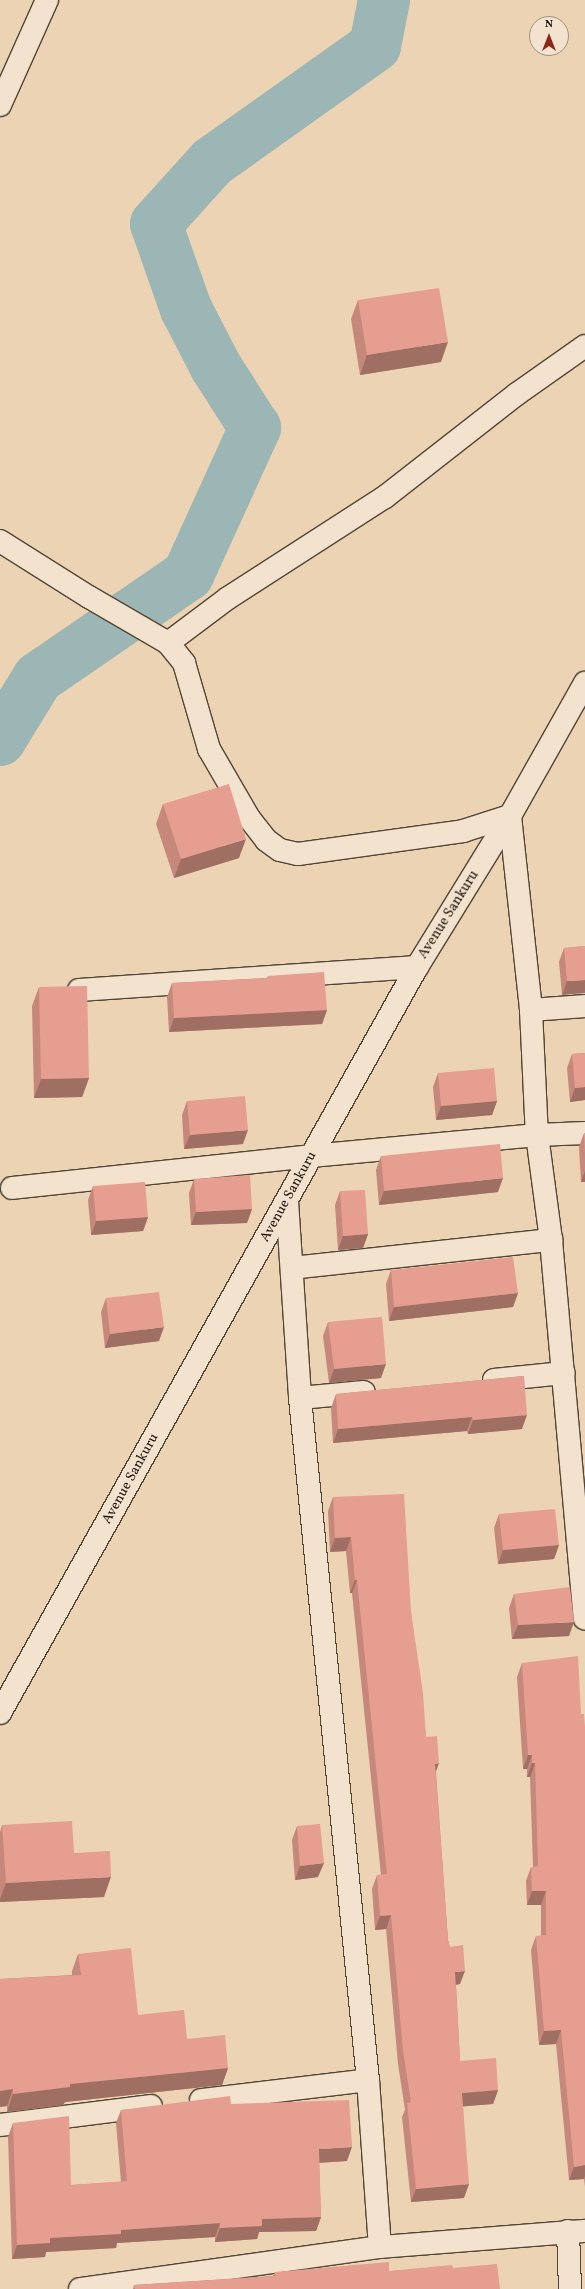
<!DOCTYPE html>
<html>
<head>
<meta charset="utf-8">
<style>
	body { margin:0 }
	#map { position:relative; width:585px; height:2289px; overflow:hidden; background:#ebd3b3; font-family:Vollkorn,serif }
	div>[style] { position:absolute }
	.river>* { height:52px; margin:-26px; padding:0 26px; transform-origin:26px; border-radius:26px; background:#9bb6b5 }
	.roads { filter:drop-shadow(1px 0 #524636) drop-shadow(-1px 0 #524636) drop-shadow(0 1px #524636) drop-shadow(0 -1px #524636) }
	.minor>* { height:22px; margin:-11px; padding:0 11px; transform-origin:11px; border-radius:11px; background:#f2e2ce }
	.wall>* { inset:0; background:#c5887b }
	.shaded-wall>* { inset:0; background:#a06f64 }
	.building>* { inset:0; background:#e59e8f }
	span { translate:-50% -50%; white-space:nowrap; text-align:center; line-height:1.15; -webkit-text-stroke:4px #f2e2ce; paint-order:stroke }
	.street-label { font-size:14px; color:#1f170d }
	.north { position:absolute; left:529px; top:16px; width:40px; height:40px; box-sizing:border-box; background:#f2e2ce; border:1px solid #9e9181; border-radius:50%; rotate:0deg; font-size:11px; font-weight:700; line-height:16px; text-align:center; color:#1f170d }
	.north::after { content:''; display:block; margin:auto; width:14px; height:18px; background:#8f2418; clip-path:polygon(50% 0,100% 100%,50% 72%,0 100%) }
</style>
</head>
<body>
<div id="map">
	<div class="river">
		<div style="left:0;top:740px;width:73px;rotate:-58.5deg"></div>
		<div style="left:38px;top:678px;width:182px;rotate:-34.5deg"></div>
		<div style="left:188px;top:575px;width:162px;rotate:-65.5deg"></div>
		<div style="left:255px;top:428px;width:72px;rotate:-122.6deg"></div>
		<div style="left:216px;top:367px;width:65px;rotate:-117.3deg"></div>
		<div style="left:186px;top:309px;width:90px;rotate:-109.4deg"></div>
		<div style="left:156px;top:224px;width:84px;rotate:-47.9deg"></div>
		<div style="left:212px;top:162px;width:200px;rotate:-35.4deg"></div>
		<div style="left:375px;top:46px;width:47px;rotate:-78.9deg"></div>
	</div>
	<div class="roads">
		<div class="minor">
			<div style="left:0;top:105px;width:115px;rotate:-65.9deg"></div>
			<div style="left:0;top:541px;width:105px;rotate:32.2deg"></div>
			<div style="left:89px;top:597px;width:91px;rotate:30.2deg"></div>
			<div style="left:168px;top:643px;width:26px;rotate:51deg"></div>
			<div style="left:184px;top:663px;width:90px;rotate:73.8deg"></div>
			<div style="left:209px;top:749px;width:80px;rotate:59.9deg"></div>
			<div style="left:249px;top:818px;width:28px;rotate:52deg"></div>
			<div style="left:266px;top:840px;width:17px;rotate:36deg"></div>
			<div style="left:280px;top:850px;width:18px;rotate:13deg"></div>
			<div style="left:298px;top:854px;width:167px;rotate:-7.9deg"></div>
			<div style="left:463px;top:831px;width:49px;rotate:-17.7deg"></div>
			<div style="left:510px;top:816px;width:195px;rotate:83.8deg"></div>
			<div style="left:531px;top:1010px;width:125px;rotate:87.3deg"></div>
			<div style="left:537px;top:1135px;width:106px;rotate:82.4deg"></div>
			<div style="left:551px;top:1240px;width:380px;rotate:84.9deg"></div>
			<div style="left:168px;top:643px;width:75px;rotate:-36.9deg"></div>
			<div style="left:228px;top:598px;width:187px;rotate:-32.8deg"></div>
			<div style="left:385px;top:497px;width:167px;rotate:-38deg"></div>
			<div style="left:517px;top:394px;width:83px;rotate:-35.2deg"></div>
			<div style="left:79px;top:990px;width:339px;rotate:-3.9deg"></div>
			<div style="left:531px;top:1010px;width:54px;rotate:-4.2deg"></div>
			<div style="left:12px;top:1188px;width:301px;rotate:-6.1deg"></div>
			<div style="left:311px;top:1156px;width:227px;rotate:-5.3deg"></div>
			<div style="left:537px;top:1135px;width:48px;rotate:-2.4deg"></div>
			<div style="left:287px;top:1201px;width:197px;rotate:86.2deg"></div>
			<div style="left:300px;top:1398px;width:685px;rotate:84.31deg"></div>
			<div style="left:368px;top:2080px;width:167px;rotate:85.9deg"></div>
			<div style="left:292px;top:1268px;width:261px;rotate:-6.2deg"></div>
			<div style="left:494px;top:1380px;width:70px;rotate:-5.7deg"></div>
			<div style="left:300px;top:1398px;width:64px;rotate:-5.4deg"></div>
			<div style="left:0;top:1713px;width:855px;rotate:-60.8deg"></div>
			<div style="left:417px;top:967px;width:177px;rotate:-58.4deg"></div>
			<div style="left:510px;top:816px;width:153px;rotate:-60.6deg"></div>
			<div style="left:201px;top:2100px;width:168px;rotate:-6.8deg"></div>
			<div style="left:0;top:2125px;width:152px;rotate:-7.2deg"></div>
			<div style="left:568px;top:2231px;width:58px;rotate:88deg"></div>
			<div style="left:80px;top:2289px;width:303px;rotate:-8deg"></div>
			<div style="left:380px;top:2247px;width:206px;rotate:-4.5deg"></div>
		</div>
	</div>
	<div class="wall">
		<div style="clip-path:polygon(358px 300px,441px 362px,360px 375px,351px 319px)"></div>
		<div style="clip-path:polygon(163px 804px,239px 858px,174px 878px,156px 824px)"></div>
		<div style="clip-path:polygon(585px 946px,562px 995px,559px 962px,564px 948px)"></div>
		<div style="clip-path:polygon(268px 976px,327px 1010px,322px 1024px,169px 1032px,167px 997px,172px 983px,267px 978px)"></div>
		<div style="clip-path:polygon(39px 987px,89px 1078px,82px 1097px,34px 1098px,32px 1006px)"></div>
		<div style="clip-path:polygon(585px 1053px,585px 1100px,570px 1102px,567px 1068px,572px 1054px)"></div>
		<div style="clip-path:polygon(438px 1073px,497px 1101px,492px 1115px,436px 1120px,433px 1087px)"></div>
		<div style="clip-path:polygon(187px 1101px,243px 1144px,184px 1149px,182px 1115px)"></div>
		<div style="clip-path:polygon(584px 1133px,585px 1133px,585px 1182px,581px 1182px,579px 1147px)"></div>
		<div style="clip-path:polygon(381px 1156px,498px 1192px,379px 1205px,376px 1170px)"></div>
		<div style="clip-path:polygon(194px 1179px,252px 1209px,247px 1223px,191px 1225px,189px 1193px)"></div>
		<div style="clip-path:polygon(93px 1186px,148px 1217px,143px 1231px,91px 1235px,88px 1200px)"></div>
		<div style="clip-path:polygon(340px 1191px,368px 1234px,363px 1248px,338px 1250px,335px 1205px)"></div>
		<div style="clip-path:polygon(391px 1270px,518px 1293px,513px 1307px,389px 1321px,386px 1284px)"></div>
		<div style="clip-path:polygon(106px 1298px,159px 1341px,105px 1348px,101px 1312px)"></div>
		<div style="clip-path:polygon(328px 1322px,381px 1378px,329px 1383px,323px 1336px)"></div>
		<div style="clip-path:polygon(524px 1376px,522px 1429px,468px 1434px,467px 1431px,333px 1443px,331px 1408px,336px 1394px)"></div>
		<div style="clip-path:polygon(333px 1497px,411px 1612px,426px 1737px,436px 1773px,448px 1940px,460px 1984px,456px 1985px,460px 2061px,498px 2090px,493px 2104px,463px 2106px,464px 2198px,411px 2202px,402px 2117px,405px 2110px,398px 2064px,386px 1929px,375px 1930px,372px 1889px,377px 1875px,381px 1875px,352px 1593px,350px 1593px,346px 1551px,330px 1552px,328px 1511px)"></div>
		<div style="clip-path:polygon(499px 1514px,559px 1545px,554px 1559px,498px 1564px,494px 1528px)"></div>
		<div style="clip-path:polygon(514px 1594px,569px 1636px,512px 1639px,509px 1608px)"></div>
		<div style="clip-path:polygon(522px 1663px,581px 1714px,585px 1728px,585px 2187px,584px 2179px,569px 2180px,556px 2044px,539px 2045px,531px 1950px,536px 1936px,541px 1936px,541px 1905px,527px 1905px,526px 1881px,531px 1867px,533px 1867px,530px 1777px,527px 1777px,527px 1769px,523px 1769px,517px 1677px)"></div>
		<div style="clip-path:polygon(2px 1825px,74px 1853px,104px 1897px,0 1902px,0 1832px)"></div>
		<div style="clip-path:polygon(297px 1826px,318px 1877px,295px 1880px,292px 1840px)"></div>
		<div style="clip-path:polygon(78px 1954px,138px 2015px,187px 2039px,228px 2068px,222px 2085px,65px 2102px,63px 2105px,7px 2112px,7px 2106px,0 2107px,0 1979px,72px 1975px,72px 1971px)"></div>
		<div style="clip-path:polygon(231px 2104px,347px 2161px,319px 2163px,321px 2217px,316px 2231px,259px 2232px,257px 2239px,215px 2242px,215px 2237px,117px 2243px,116px 2248px,46px 2252px,45px 2257px,12px 2259px,8px 2137px,13px 2123px,71px 2185px,121px 2182px,116px 2123px,121px 2110px)"></div>
		<div style="clip-path:polygon(453px 2268px,500px 2289px,133px 2289px,134px 2285px,273px 2276px,275px 2272px,389px 2271px)"></div>
	</div>
	<div class="shaded-wall">
		<div style="clip-path:polygon(448px 342px,441px 362px,360px 375px,367px 355px)"></div>
		<div style="clip-path:polygon(246px 839px,239px 858px,174px 878px,181px 859px)"></div>
		<div style="clip-path:polygon(585px 980px,585px 993px,562px 995px,567px 981px)"></div>
		<div style="clip-path:polygon(327px 1010px,322px 1024px,169px 1032px,174px 1018px)"></div>
		<div style="clip-path:polygon(89px 1078px,82px 1097px,34px 1098px,41px 1079px)"></div>
		<div style="clip-path:polygon(585px 1087px,585px 1100px,570px 1102px,575px 1088px)"></div>
		<div style="clip-path:polygon(497px 1101px,492px 1115px,436px 1120px,441px 1106px)"></div>
		<div style="clip-path:polygon(248px 1130px,243px 1144px,184px 1149px,190px 1135px)"></div>
		<div style="clip-path:polygon(585px 1171px,585px 1182px,581px 1182px)"></div>
		<div style="clip-path:polygon(503px 1178px,498px 1192px,379px 1205px,384px 1191px)"></div>
		<div style="clip-path:polygon(252px 1209px,247px 1223px,191px 1225px,196px 1212px)"></div>
		<div style="clip-path:polygon(148px 1217px,143px 1231px,91px 1235px,96px 1221px)"></div>
		<div style="clip-path:polygon(368px 1234px,363px 1248px,338px 1250px,343px 1236px)"></div>
		<div style="clip-path:polygon(518px 1293px,513px 1307px,389px 1321px,394px 1307px)"></div>
		<div style="clip-path:polygon(164px 1327px,159px 1341px,105px 1348px,110px 1334px)"></div>
		<div style="clip-path:polygon(386px 1364px,381px 1378px,329px 1383px,334px 1369px)"></div>
		<div style="clip-path:polygon(527px 1415px,522px 1429px,468px 1434px,473px 1420px)"></div>
		<div style="clip-path:polygon(472px 1417px,467px 1431px,333px 1443px,338px 1429px)"></div>
		<div style="clip-path:polygon(351px 1537px,346px 1551px,330px 1552px,335px 1538px)"></div>
		<div style="clip-path:polygon(559px 1545px,554px 1559px,498px 1564px,503px 1550px)"></div>
		<div style="clip-path:polygon(355px 1580px,357px 1580px,352px 1593px,350px 1593px)"></div>
		<div style="clip-path:polygon(574px 1622px,569px 1636px,512px 1639px,518px 1625px)"></div>
		<div style="clip-path:polygon(528px 1755px,532px 1755px,527px 1769px,523px 1769px)"></div>
		<div style="clip-path:polygon(439px 1763px,434px 1777px,435px 1764px)"></div>
		<div style="clip-path:polygon(532px 1763px,535px 1763px,530px 1777px,527px 1777px)"></div>
		<div style="clip-path:polygon(324px 1863px,318px 1877px,295px 1880px,300px 1866px)"></div>
		<div style="clip-path:polygon(111px 1877px,104px 1897px,0 1902px,0 1899px,6px 1883px)"></div>
		<div style="clip-path:polygon(532px 1891px,546px 1891px,541px 1905px,527px 1905px)"></div>
		<div style="clip-path:polygon(391px 1915px,386px 1929px,375px 1930px,380px 1916px)"></div>
		<div style="clip-path:polygon(465px 1971px,460px 1984px,450px 1985px,455px 1972px)"></div>
		<div style="clip-path:polygon(561px 2030px,556px 2044px,539px 2045px,544px 2031px)"></div>
		<div style="clip-path:polygon(228px 2068px,222px 2085px,65px 2102px,63px 2105px,7px 2112px,13px 2094px,70px 2084px)"></div>
		<div style="clip-path:polygon(13px 2089px,7px 2106px,0 2107px,0 2091px)"></div>
		<div style="clip-path:polygon(498px 2090px,493px 2104px,457px 2107px,462px 2093px)"></div>
		<div style="clip-path:polygon(352px 2147px,347px 2161px,314px 2163px,319px 2149px)"></div>
		<div style="clip-path:polygon(585px 2165px,585px 2176px,584px 2179px,569px 2180px,574px 2167px)"></div>
		<div style="clip-path:polygon(469px 2184px,464px 2198px,411px 2202px,416px 2189px)"></div>
		<div style="clip-path:polygon(321px 2217px,316px 2231px,259px 2232px,257px 2239px,215px 2242px,220px 2228px,262px 2219px)"></div>
		<div style="clip-path:polygon(220px 2223px,215px 2237px,117px 2243px,116px 2248px,46px 2252px,45px 2257px,12px 2259px,17px 2245px,50px 2238px,121px 2230px)"></div>
	</div>
	<div class="building">
		<div style="clip-path:polygon(439px 288px,448px 342px,367px 355px,358px 300px)"></div>
		<div style="clip-path:polygon(229px 784px,246px 839px,181px 859px,163px 804px)"></div>
		<div style="clip-path:polygon(585px 946px,585px 980px,567px 981px,564px 948px)"></div>
		<div style="clip-path:polygon(324px 972px,327px 1010px,174px 1018px,172px 983px,268px 978px,268px 976px)"></div>
		<div style="clip-path:polygon(87px 986px,89px 1078px,41px 1079px,39px 987px)"></div>
		<div style="clip-path:polygon(585px 1053px,585px 1087px,575px 1088px,572px 1054px)"></div>
		<div style="clip-path:polygon(494px 1068px,497px 1101px,441px 1106px,438px 1073px)"></div>
		<div style="clip-path:polygon(245px 1096px,248px 1130px,190px 1135px,187px 1101px)"></div>
		<div style="clip-path:polygon(584px 1133px,585px 1133px,585px 1153px)"></div>
		<div style="clip-path:polygon(500px 1144px,503px 1178px,384px 1191px,381px 1156px)"></div>
		<div style="clip-path:polygon(250px 1175px,252px 1209px,196px 1212px,194px 1179px)"></div>
		<div style="clip-path:polygon(145px 1182px,148px 1217px,96px 1221px,93px 1186px)"></div>
		<div style="clip-path:polygon(365px 1190px,368px 1234px,343px 1236px,340px 1191px)"></div>
		<div style="clip-path:polygon(513px 1257px,518px 1293px,394px 1307px,391px 1270px)"></div>
		<div style="clip-path:polygon(159px 1292px,164px 1327px,110px 1334px,106px 1298px)"></div>
		<div style="clip-path:polygon(382px 1317px,386px 1364px,334px 1369px,328px 1322px)"></div>
		<div style="clip-path:polygon(524px 1376px,527px 1415px,473px 1420px,472px 1417px,338px 1429px,336px 1394px)"></div>
		<div style="clip-path:polygon(404px 1494px,411px 1612px,423px 1693px,426px 1737px,437px 1736px,439px 1763px,435px 1764px,448px 1940px,450px 1947px,463px 1945px,465px 1971px,455px 1972px,460px 2061px,496px 2058px,498px 2090px,462px 2093px,469px 2184px,416px 2189px,407px 2103px,411px 2102px,403px 2051px,391px 1915px,380px 1916px,377px 1875px,387px 1874px,357px 1580px,355px 1580px,351px 1537px,335px 1538px,333px 1497px)"></div>
		<div style="clip-path:polygon(555px 1509px,559px 1545px,503px 1550px,499px 1514px)"></div>
		<div style="clip-path:polygon(570px 1587px,574px 1622px,518px 1625px,514px 1594px)"></div>
		<div style="clip-path:polygon(578px 1656px,581px 1714px,584px 1714px,585px 1728px,585px 2165px,574px 2167px,561px 2030px,544px 2031px,536px 1936px,546px 1935px,546px 1891px,532px 1891px,531px 1867px,538px 1866px,535px 1763px,532px 1763px,532px 1755px,528px 1755px,522px 1663px)"></div>
		<div style="clip-path:polygon(72px 1821px,74px 1853px,110px 1851px,111px 1877px,6px 1883px,2px 1825px)"></div>
		<div style="clip-path:polygon(320px 1824px,324px 1863px,300px 1866px,297px 1826px)"></div>
		<div style="clip-path:polygon(131px 1948px,138px 2015px,184px 2010px,187px 2039px,225px 2035px,228px 2068px,70px 2084px,70px 2087px,13px 2094px,13px 2089px,0 2091px,0 1979px,81px 1975px,78px 1954px)"></div>
		<div style="clip-path:polygon(230px 2096px,231px 2104px,349px 2100px,352px 2147px,319px 2149px,321px 2217px,262px 2219px,262px 2226px,220px 2228px,220px 2223px,121px 2230px,121px 2234px,50px 2238px,50px 2243px,17px 2245px,13px 2123px,69px 2116px,71px 2185px,127px 2181px,121px 2110px)"></div>
		<div style="clip-path:polygon(389px 2262px,389px 2271px,452px 2265px,453px 2268px,497px 2264px,500px 2289px,135px 2289px,134px 2285px,275px 2276px,275px 2272px)"></div>
	</div>
	<div class="street-label">
		<span style="left:449px;top:915px;rotate:-58deg">Avenue Sankuru</span>
		<span style="left:289px;top:1197px;rotate:-61deg">Avenue Sankuru</span>
		<span style="left:131px;top:1479px;rotate:-61deg">Avenue Sankuru</span>
	</div>
	<div class="north">N</div>
</div>
</body>
</html>
